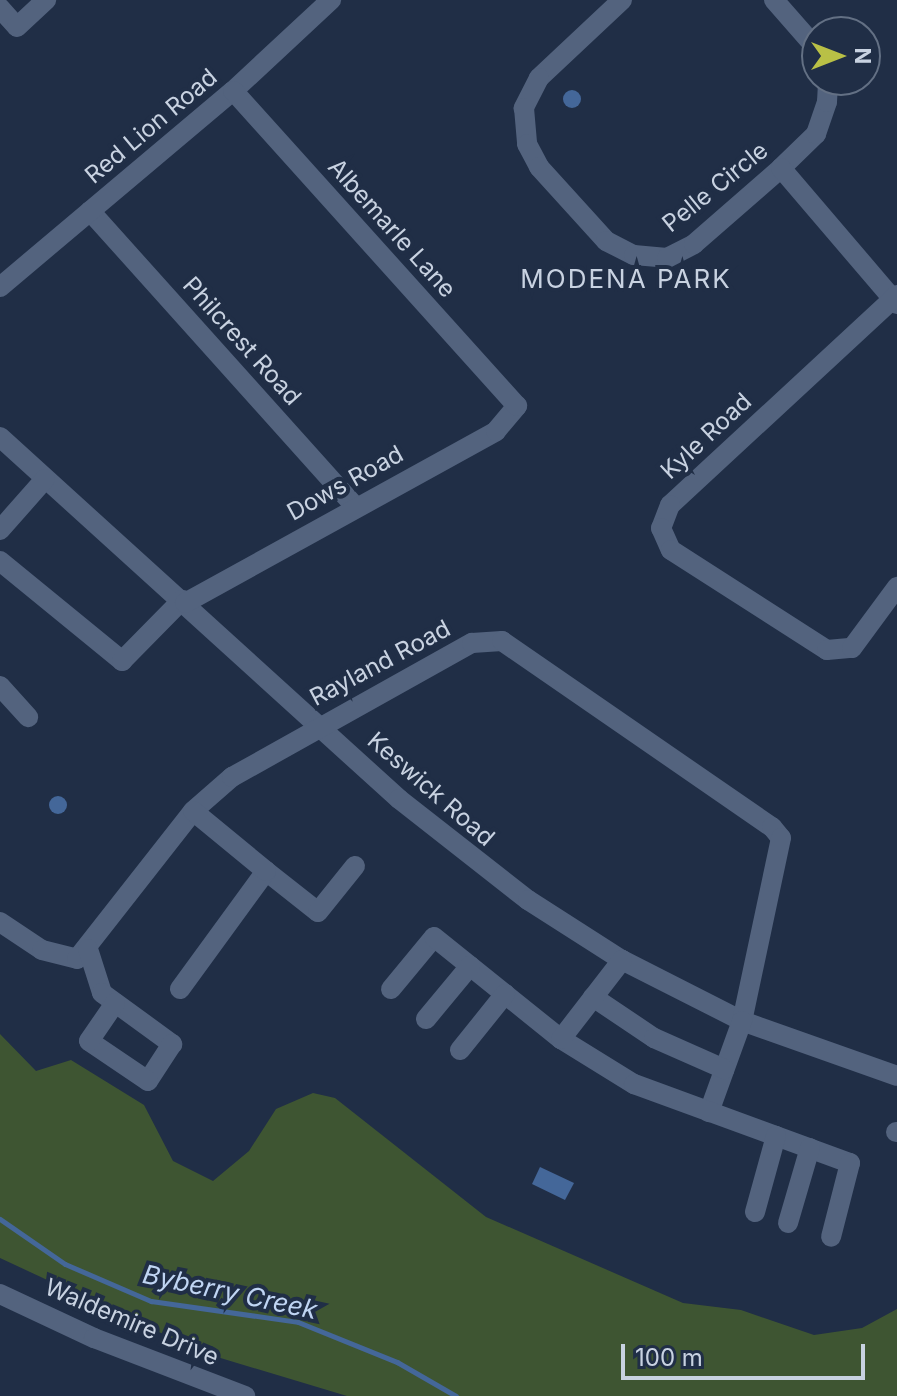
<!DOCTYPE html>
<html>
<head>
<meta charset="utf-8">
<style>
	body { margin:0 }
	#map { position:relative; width:897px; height:1396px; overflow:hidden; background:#202e46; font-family:Inter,sans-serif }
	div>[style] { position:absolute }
	.green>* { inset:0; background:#3e5532 }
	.water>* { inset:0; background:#446799 }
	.round { border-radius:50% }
	.stream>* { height:5px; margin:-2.5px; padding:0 2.5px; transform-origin:2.5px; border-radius:2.5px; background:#446799 }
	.minor>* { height:20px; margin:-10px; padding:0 10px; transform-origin:10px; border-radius:10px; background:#53637e }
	span { translate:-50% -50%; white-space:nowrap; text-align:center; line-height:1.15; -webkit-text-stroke:8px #202e46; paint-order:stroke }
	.street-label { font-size:24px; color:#c8d2e1 }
	.neighbourhood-label { font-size:26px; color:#c8d2e1; letter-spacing:2px }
	.water-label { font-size:26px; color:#c0d5f3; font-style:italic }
	.north { position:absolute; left:801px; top:16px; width:80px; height:80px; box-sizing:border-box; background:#202e46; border:2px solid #637084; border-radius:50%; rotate:90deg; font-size:22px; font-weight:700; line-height:32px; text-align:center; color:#c8d2e1 }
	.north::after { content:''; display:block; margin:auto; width:28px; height:36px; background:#b9c046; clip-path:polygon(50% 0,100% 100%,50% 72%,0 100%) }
	.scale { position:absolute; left:621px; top:1344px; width:244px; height:36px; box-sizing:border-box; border:4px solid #c8d2e1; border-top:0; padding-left:10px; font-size:24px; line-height:28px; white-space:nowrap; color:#c8d2e1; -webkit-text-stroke:6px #202e46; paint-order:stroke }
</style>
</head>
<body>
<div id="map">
	<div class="green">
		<div style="clip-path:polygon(0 1034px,36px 1071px,71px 1060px,144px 1105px,173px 1161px,213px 1181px,249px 1151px,276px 1109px,313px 1093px,335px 1098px,486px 1217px,683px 1303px,741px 1310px,814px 1335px,862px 1328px,897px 1309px,897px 1396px,347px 1396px,204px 1353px,0 1258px)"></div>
	</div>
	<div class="water">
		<div class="round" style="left:563px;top:90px;width:18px;height:18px"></div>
		<div class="round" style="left:49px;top:796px;width:18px;height:18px"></div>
		<div style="clip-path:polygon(540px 1167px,574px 1183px,565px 1200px,532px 1184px)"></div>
	</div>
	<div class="stream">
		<div style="left:0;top:1219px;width:79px;rotate:34.7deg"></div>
		<div style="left:65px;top:1264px;width:94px;rotate:23.3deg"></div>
		<div style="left:151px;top:1301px;width:148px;rotate:8.1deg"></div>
		<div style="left:298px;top:1322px;width:107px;rotate:22deg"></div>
		<div style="left:397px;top:1362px;width:68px;rotate:30deg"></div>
	</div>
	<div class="minor">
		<div style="left:622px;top:0;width:114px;rotate:136.8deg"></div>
		<div style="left:539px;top:78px;width:34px;rotate:117deg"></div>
		<div style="left:524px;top:108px;width:36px;rotate:85deg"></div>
		<div style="left:527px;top:144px;width:26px;rotate:62deg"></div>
		<div style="left:539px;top:167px;width:100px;rotate:47.8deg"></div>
		<div style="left:606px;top:241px;width:31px;rotate:27deg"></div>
		<div style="left:634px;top:255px;width:33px;rotate:5deg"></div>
		<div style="left:667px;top:258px;width:30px;rotate:-27deg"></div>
		<div style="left:694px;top:244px;width:116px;rotate:-41.1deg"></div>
		<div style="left:781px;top:168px;width:49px;rotate:-44.2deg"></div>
		<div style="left:816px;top:134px;width:34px;rotate:-71deg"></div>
		<div style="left:827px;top:102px;width:22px;rotate:-87deg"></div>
		<div style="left:774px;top:0;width:65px;rotate:48.7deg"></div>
		<div style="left:0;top:8px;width:25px;rotate:48deg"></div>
		<div style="left:17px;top:27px;width:40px;rotate:-43deg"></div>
		<div style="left:781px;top:168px;width:179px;rotate:49.5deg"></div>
		<div style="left:90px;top:211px;width:397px;rotate:48.1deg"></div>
		<div style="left:0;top:287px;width:304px;rotate:-40.1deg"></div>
		<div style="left:233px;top:91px;width:134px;rotate:-42.9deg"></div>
		<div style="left:897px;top:295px;width:309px;rotate:137.2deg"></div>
		<div style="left:670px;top:505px;width:25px;rotate:111deg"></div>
		<div style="left:661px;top:528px;width:24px;rotate:66deg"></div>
		<div style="left:671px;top:550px;width:185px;rotate:32.7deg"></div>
		<div style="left:827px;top:650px;width:25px;rotate:-5deg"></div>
		<div style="left:852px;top:648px;width:76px;rotate:-53.6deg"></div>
		<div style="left:0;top:437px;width:539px;rotate:42.22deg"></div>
		<div style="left:399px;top:799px;width:164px;rotate:38.1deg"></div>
		<div style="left:528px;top:900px;width:112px;rotate:32.6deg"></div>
		<div style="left:622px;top:960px;width:135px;rotate:26.9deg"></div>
		<div style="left:742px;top:1021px;width:164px;rotate:19.5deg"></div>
		<div style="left:0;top:530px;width:68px;rotate:-48.6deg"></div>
		<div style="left:0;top:561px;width:158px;rotate:39.3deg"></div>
		<div style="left:122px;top:661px;width:86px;rotate:-45.5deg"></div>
		<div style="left:185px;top:603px;width:355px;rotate:-28.9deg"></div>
		<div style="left:496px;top:431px;width:33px;rotate:-50deg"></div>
		<div style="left:517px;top:406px;width:424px;rotate:-132deg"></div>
		<div style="left:0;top:686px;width:42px;rotate:47.9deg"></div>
		<div style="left:266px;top:871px;width:66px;rotate:38.3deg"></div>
		<div style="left:318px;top:912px;width:59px;rotate:-51.2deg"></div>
		<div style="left:0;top:922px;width:50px;rotate:33.7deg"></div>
		<div style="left:42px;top:950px;width:36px;rotate:14deg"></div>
		<div style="left:77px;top:959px;width:188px;rotate:-51.9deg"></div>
		<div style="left:193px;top:811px;width:52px;rotate:-41.1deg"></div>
		<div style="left:232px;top:777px;width:275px;rotate:-29.2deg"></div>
		<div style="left:472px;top:643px;width:30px;rotate:-4deg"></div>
		<div style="left:502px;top:641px;width:328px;rotate:34.6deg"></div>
		<div style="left:772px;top:827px;width:14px;rotate:51deg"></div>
		<div style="left:781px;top:838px;width:187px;rotate:102deg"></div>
		<div style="left:742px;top:1021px;width:97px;rotate:109.9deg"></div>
		<div style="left:88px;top:949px;width:46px;rotate:72.3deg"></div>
		<div style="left:102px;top:993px;width:87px;rotate:36.1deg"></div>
		<div style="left:172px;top:1044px;width:44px;rotate:123deg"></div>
		<div style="left:148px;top:1081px;width:71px;rotate:-145.9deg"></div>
		<div style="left:89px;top:1041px;width:46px;rotate:-55.6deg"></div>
		<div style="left:180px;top:989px;width:146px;rotate:-53.9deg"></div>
		<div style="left:266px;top:871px;width:94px;rotate:-140.6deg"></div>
		<div style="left:391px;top:989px;width:67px;rotate:-50.4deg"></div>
		<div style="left:434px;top:937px;width:163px;rotate:38.8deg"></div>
		<div style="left:561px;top:1039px;width:86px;rotate:31.7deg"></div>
		<div style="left:634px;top:1084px;width:230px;rotate:20.1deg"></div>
		<div style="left:850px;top:1163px;width:76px;rotate:104.4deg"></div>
		<div style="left:593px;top:997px;width:73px;rotate:33.9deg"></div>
		<div style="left:654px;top:1038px;width:77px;rotate:23.9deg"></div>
		<div style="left:426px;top:1019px;width:69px;rotate:-50.3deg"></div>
		<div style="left:561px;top:1039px;width:100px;rotate:-52.3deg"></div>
		<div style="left:460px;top:1050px;width:72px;rotate:-51.2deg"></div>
		<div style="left:896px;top:1132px;width:1px"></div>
		<div style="left:755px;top:1212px;width:79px;rotate:-74.6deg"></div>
		<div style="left:788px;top:1223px;width:78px;rotate:-73.7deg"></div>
		<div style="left:0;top:1294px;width:104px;rotate:25.1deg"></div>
		<div style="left:94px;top:1338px;width:162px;rotate:21deg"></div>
	</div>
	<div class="street-label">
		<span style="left:151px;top:126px;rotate:-40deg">Red Lion Road</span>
		<span style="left:715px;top:187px;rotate:-39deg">Pelle Circle</span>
		<span style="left:392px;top:228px;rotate:48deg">Albemarle Lane</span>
		<span style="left:242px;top:341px;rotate:48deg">Philcrest Road</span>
		<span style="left:706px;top:436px;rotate:-43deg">Kyle Road</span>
		<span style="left:345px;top:483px;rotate:-29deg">Dows Road</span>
		<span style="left:380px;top:663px;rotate:-28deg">Rayland Road</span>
		<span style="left:431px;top:789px;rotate:41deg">Keswick Road</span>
		<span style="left:132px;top:1322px;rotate:23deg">Waldemire Drive</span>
	</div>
	<div class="neighbourhood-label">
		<span style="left:626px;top:279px">MODENA PARK</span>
	</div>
	<div class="water-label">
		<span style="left:230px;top:1292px;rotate:12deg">Byberry Creek</span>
	</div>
	<div class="north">N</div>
	<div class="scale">100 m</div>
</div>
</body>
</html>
